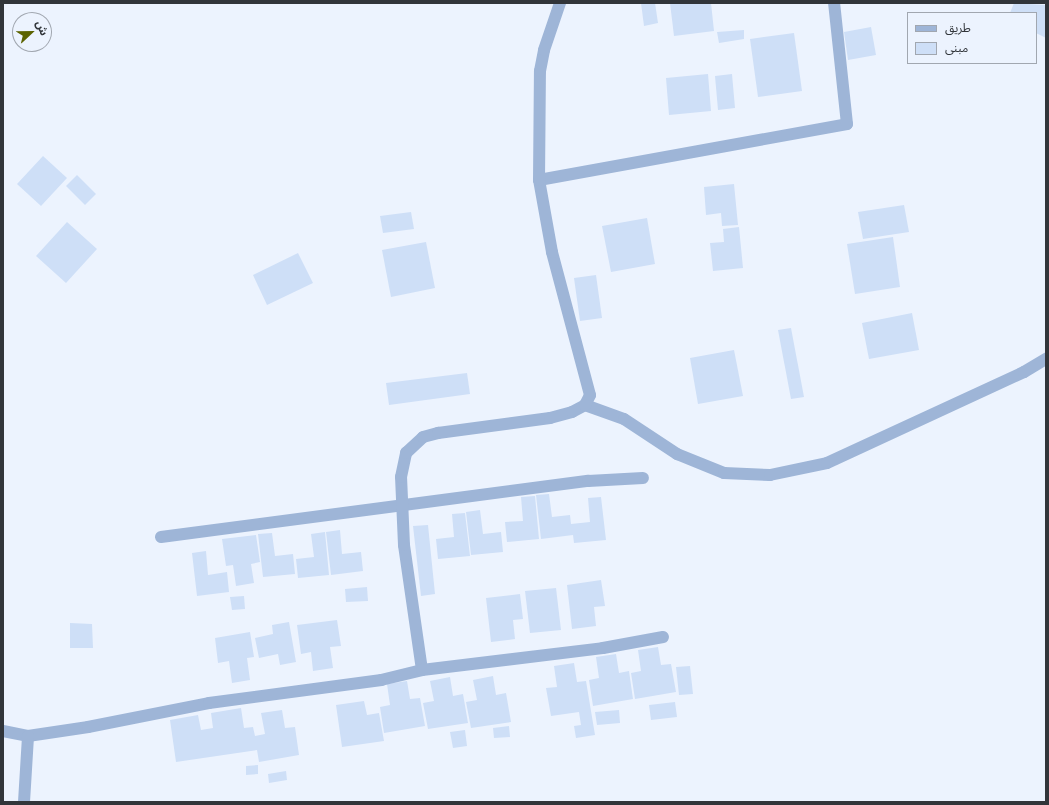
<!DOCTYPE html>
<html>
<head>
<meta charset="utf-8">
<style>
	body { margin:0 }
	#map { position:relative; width:1049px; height:805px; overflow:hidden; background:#ecf3fe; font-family:"Asap Condensed","Noto Sans Arabic",sans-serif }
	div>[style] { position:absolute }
	.building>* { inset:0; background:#cedff7 }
	.minor>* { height:12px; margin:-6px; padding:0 6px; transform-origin:6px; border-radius:6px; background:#9eb5d7 }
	span { translate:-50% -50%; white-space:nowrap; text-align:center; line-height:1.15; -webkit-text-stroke:4px #ecf3fe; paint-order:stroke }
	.frame { position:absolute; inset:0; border:4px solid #31353a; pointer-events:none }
	.legend { position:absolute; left:907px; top:12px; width:130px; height:52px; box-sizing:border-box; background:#ecf3fe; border:1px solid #a1a7b0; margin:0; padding:5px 7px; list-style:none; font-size:12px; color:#31353a }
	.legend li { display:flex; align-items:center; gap:8px; height:20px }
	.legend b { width:20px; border:1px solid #a1a7b0 }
	.north { position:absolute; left:12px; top:12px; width:40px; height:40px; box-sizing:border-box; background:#ecf3fe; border:1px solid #a1a7b0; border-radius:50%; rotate:68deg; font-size:11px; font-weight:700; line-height:16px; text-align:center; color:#31353a }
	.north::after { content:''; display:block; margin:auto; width:14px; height:18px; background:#5b6300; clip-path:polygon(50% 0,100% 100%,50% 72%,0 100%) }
</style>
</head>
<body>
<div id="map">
	<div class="building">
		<div style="clip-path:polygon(641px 3px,655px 3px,658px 23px,644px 26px)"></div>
		<div style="clip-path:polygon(670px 3px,711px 3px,714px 31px,674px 36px)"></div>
		<div style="clip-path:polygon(1014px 3px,1046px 5px,1046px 38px,1036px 33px,1036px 13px,1010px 13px)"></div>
		<div style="clip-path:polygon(871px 27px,876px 55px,848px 60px,844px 32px)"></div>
		<div style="clip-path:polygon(744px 30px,744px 39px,719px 43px,717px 32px)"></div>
		<div style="clip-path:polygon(794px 33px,802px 91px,758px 97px,750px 39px)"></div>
		<div style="clip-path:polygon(708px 74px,711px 111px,669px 115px,666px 78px)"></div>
		<div style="clip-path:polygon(732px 74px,735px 108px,718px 110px,715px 76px)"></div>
		<div style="clip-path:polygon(43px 156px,67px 178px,41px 206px,17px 184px)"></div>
		<div style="clip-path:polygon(77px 175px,96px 194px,85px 205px,66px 186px)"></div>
		<div style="clip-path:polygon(734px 184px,738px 225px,722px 226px,721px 213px,706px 215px,704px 187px)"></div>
		<div style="clip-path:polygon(904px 205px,909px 232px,863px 239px,858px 212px)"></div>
		<div style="clip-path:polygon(411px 212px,414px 229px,383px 233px,380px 216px)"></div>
		<div style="clip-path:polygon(647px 218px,655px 264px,611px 272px,602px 226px)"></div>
		<div style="clip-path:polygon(67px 222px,97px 249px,66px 283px,36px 256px)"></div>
		<div style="clip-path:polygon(739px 227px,743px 268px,713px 271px,710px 243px,724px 242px,723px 229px)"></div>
		<div style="clip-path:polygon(893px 237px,900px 287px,855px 294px,847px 244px)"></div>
		<div style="clip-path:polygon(426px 242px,435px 288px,391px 297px,382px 250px)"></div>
		<div style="clip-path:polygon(298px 253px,313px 283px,267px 305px,253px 275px)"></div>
		<div style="clip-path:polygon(596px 275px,602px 318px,580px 321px,574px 278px)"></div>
		<div style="clip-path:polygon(912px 313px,919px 350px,869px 359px,862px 323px)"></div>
		<div style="clip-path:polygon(791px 328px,804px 397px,791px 399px,778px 330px)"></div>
		<div style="clip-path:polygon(734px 350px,743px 396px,698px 404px,690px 358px)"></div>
		<div style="clip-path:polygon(467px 373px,470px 394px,389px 405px,386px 383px)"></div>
		<div style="clip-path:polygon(549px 494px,552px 517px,570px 515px,571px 524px,590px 522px,588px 498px,601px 497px,606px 540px,574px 543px,573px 535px,541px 539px,536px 495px)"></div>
		<div style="clip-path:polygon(535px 496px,539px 539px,507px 542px,505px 522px,523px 521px,521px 497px)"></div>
		<div style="clip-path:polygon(480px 510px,483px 534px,501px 532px,503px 552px,471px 555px,466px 512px)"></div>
		<div style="clip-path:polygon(465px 513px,470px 556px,438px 559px,436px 539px,454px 537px,452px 514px)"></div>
		<div style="clip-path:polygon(428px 525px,435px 594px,421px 596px,413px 526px)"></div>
		<div style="clip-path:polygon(340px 530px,342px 554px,361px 552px,363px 571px,331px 575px,326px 532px)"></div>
		<div style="clip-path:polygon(325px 532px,329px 575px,298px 578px,296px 559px,314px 557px,311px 534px)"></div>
		<div style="clip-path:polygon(272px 533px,275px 556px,293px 554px,295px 574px,263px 577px,258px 534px)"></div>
		<div style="clip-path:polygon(256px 535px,260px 562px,251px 564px,254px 583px,236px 586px,233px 565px,226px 566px,222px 539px)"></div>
		<div style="clip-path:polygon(206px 551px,208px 575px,227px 572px,229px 592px,197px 596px,192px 553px)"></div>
		<div style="clip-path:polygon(601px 580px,605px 606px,594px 607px,596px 626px,572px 629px,567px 585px)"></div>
		<div style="clip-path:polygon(367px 587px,368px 601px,346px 602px,345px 589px)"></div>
		<div style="clip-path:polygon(556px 588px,561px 630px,530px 633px,525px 591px)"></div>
		<div style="clip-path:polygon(520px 594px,523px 619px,513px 620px,515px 639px,491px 642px,486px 598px)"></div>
		<div style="clip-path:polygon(244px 596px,245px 609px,232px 610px,230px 597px)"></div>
		<div style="clip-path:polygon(337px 620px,341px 646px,330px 647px,333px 668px,313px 671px,311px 652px,301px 654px,297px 625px)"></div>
		<div style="clip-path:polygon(289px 622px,296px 662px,280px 665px,278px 654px,259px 658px,255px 638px,273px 634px,272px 625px)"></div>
		<div style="clip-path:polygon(70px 623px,92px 624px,93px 648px,70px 648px)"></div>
		<div style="clip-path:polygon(250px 632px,254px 657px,247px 658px,250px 680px,232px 683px,229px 661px,218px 663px,215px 638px)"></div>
		<div style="clip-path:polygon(658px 647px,661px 665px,671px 664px,676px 692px,635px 699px,631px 673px,641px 671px,638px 650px)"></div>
		<div style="clip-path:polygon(616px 654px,619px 673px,629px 671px,633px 699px,593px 706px,589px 680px,599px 678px,596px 657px)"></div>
		<div style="clip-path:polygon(574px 663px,577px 682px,586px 681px,595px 735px,576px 738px,574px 726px,581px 725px,579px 712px,551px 716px,546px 688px,557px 687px,554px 666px)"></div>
		<div style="clip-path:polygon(690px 666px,693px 694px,679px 695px,676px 667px)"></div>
		<div style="clip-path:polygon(493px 676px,496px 695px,506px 693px,511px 722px,471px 728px,466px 702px,477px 700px,473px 680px)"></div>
		<div style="clip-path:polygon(450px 677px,453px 696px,463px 694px,468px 723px,428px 729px,423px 703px,434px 701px,430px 681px)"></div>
		<div style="clip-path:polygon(407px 681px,410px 699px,420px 698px,425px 726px,384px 733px,380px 707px,390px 705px,387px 684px)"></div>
		<div style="clip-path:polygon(364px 701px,367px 715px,379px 713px,384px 741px,342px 747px,336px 705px)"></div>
		<div style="clip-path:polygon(675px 702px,677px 717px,651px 720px,649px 705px)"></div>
		<div style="clip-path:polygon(241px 708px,244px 728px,253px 727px,255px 736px,265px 734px,261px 713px,282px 710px,285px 728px,295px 727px,299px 755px,259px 762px,257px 750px,176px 762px,170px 720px,198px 715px,201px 730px,213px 728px,211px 713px)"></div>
		<div style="clip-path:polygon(619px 710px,620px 723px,597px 725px,595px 712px)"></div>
		<div style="clip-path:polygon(509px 726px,510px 737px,494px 738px,493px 728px)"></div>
		<div style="clip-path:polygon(465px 730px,467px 746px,453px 748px,450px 732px)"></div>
		<div style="clip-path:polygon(258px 765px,258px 774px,246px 775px,246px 766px)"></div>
		<div style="clip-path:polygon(286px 771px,287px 780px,269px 783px,268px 774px)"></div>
	</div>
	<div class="minor">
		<div style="left:539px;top:180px;width:313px;rotate:-10.3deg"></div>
		<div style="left:847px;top:124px;width:122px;rotate:-96.1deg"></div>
		<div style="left:585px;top:405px;width:41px;rotate:19.7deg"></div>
		<div style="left:624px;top:419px;width:64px;rotate:33.4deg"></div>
		<div style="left:677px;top:454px;width:51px;rotate:22deg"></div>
		<div style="left:724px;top:473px;width:46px;rotate:2.5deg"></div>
		<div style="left:770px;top:475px;width:58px;rotate:-11.9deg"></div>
		<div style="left:827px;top:463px;width:217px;rotate:-24.8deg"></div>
		<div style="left:1024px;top:372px;width:26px;rotate:-31deg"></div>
		<div style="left:161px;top:537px;width:431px;rotate:-7.5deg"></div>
		<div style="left:588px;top:481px;width:55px;rotate:-3.1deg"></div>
		<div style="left:422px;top:670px;width:126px;rotate:-98.2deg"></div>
		<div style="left:404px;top:545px;width:68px;rotate:-92.5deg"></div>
		<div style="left:401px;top:477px;width:25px;rotate:-78deg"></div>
		<div style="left:406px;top:453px;width:23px;rotate:-43deg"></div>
		<div style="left:423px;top:437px;width:16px;rotate:-15deg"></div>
		<div style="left:438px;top:433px;width:113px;rotate:-7.6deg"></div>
		<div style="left:550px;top:418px;width:23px;rotate:-15deg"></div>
		<div style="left:572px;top:412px;width:15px;rotate:-28deg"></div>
		<div style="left:585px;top:405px;width:11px;rotate:-63deg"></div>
		<div style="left:590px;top:395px;width:148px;rotate:-104.9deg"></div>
		<div style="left:552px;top:252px;width:73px;rotate:-100.2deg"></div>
		<div style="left:539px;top:180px;width:109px;rotate:-89.5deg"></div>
		<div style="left:540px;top:71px;width:21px;rotate:-79deg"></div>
		<div style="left:544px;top:50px;width:50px;rotate:-71.2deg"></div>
		<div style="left:3px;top:731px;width:25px;rotate:11deg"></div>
		<div style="left:28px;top:736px;width:61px;rotate:-8.5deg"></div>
		<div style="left:88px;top:727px;width:123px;rotate:-11.2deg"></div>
		<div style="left:209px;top:703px;width:174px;rotate:-7.6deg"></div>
		<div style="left:381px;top:680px;width:42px;rotate:-13.7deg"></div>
		<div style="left:422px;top:670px;width:182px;rotate:-6.9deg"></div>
		<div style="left:603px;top:648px;width:61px;rotate:-10.4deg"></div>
		<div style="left:24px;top:802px;width:66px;rotate:-86.5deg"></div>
	</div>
	<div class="frame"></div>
	<ul class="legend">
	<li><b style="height:5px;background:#9eb5d7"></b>طريق</li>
	<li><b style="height:11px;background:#cedff7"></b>مبنى</li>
	</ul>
	<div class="north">ش</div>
</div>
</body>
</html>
